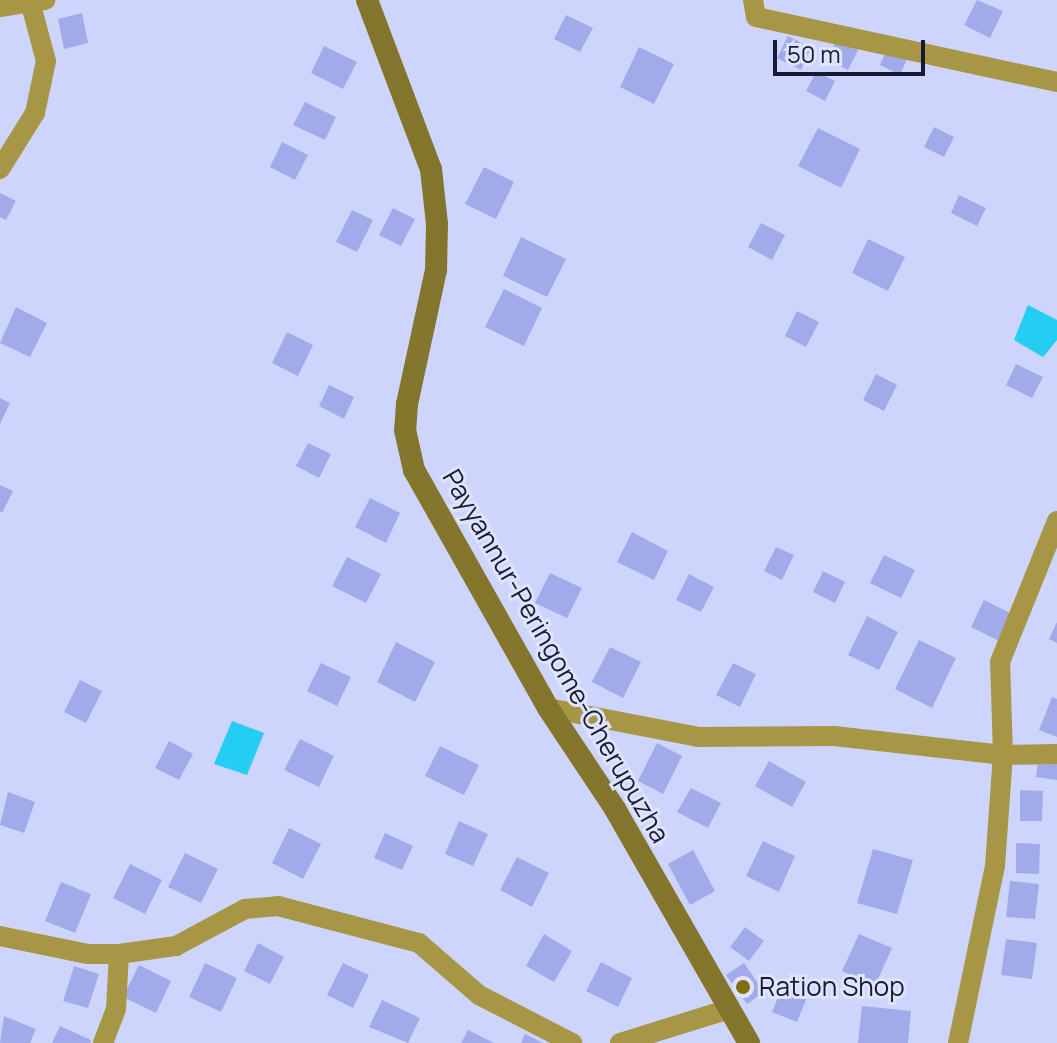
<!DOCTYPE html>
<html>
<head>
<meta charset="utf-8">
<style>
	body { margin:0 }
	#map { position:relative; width:1057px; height:1043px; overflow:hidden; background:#ced5fc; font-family:Manrope,sans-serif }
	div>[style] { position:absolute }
	.water>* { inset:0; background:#24cdf2 }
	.building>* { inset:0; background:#a2abea }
	.minor>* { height:20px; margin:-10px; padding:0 10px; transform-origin:10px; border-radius:10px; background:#a79645 }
	.secondary>* { height:22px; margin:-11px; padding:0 11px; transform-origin:11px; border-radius:11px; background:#84752d }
	.dots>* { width:22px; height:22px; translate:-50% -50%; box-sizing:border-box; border:4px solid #dee3fe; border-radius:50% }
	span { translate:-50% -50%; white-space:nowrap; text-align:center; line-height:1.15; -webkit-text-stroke:6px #dee3fe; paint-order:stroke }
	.street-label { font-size:26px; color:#171a31 }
	.poi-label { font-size:26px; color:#171a31 }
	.left { translate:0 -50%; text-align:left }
	.scale { position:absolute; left:773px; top:40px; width:152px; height:36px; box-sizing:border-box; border:4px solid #171a31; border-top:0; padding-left:10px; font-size:24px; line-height:28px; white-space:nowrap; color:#171a31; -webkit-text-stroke:6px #dee3fe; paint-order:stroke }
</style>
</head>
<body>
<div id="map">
	<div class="water">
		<div style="clip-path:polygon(1028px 305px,1057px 320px,1057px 340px,1043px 357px,1014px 340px)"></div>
		<div style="clip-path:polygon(232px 721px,264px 733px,247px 775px,214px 764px)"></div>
	</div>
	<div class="building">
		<div style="clip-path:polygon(977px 0,1003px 11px,990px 38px,964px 25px)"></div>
		<div style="clip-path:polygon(82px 13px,88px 43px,64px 49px,58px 19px)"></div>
		<div style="clip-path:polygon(566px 15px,593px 28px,580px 52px,554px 39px)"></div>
		<div style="clip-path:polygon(788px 36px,811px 48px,801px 70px,777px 58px)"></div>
		<div style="clip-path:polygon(837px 40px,858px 50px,848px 70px,827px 59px)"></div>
		<div style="clip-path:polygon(324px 46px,357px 62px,343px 89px,311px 73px)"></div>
		<div style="clip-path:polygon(639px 47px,674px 64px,654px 104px,620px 87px)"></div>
		<div style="clip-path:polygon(887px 49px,907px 59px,900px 75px,880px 65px)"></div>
		<div style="clip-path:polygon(816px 72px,835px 81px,825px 101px,806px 91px)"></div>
		<div style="clip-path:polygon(305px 102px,336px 117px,325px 140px,293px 125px)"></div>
		<div style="clip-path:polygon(934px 127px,954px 137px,944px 157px,924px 147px)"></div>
		<div style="clip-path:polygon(818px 128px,860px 149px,841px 188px,798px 166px)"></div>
		<div style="clip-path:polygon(282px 142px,308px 155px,295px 180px,270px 167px)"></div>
		<div style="clip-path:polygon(484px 167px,514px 182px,496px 219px,465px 204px)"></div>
		<div style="clip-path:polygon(0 193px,16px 201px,6px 220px,0 217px)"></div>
		<div style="clip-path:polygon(959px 195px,986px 208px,977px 226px,951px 213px)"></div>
		<div style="clip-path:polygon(393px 208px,415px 219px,401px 246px,379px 235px)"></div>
		<div style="clip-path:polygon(352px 210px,373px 220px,357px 252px,336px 242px)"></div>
		<div style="clip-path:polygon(761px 223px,785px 235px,772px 260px,748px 247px)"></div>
		<div style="clip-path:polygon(521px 237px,566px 259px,547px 297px,503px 276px)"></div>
		<div style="clip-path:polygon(868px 239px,905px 257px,888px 291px,852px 273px)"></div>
		<div style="clip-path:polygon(504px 289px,542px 308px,524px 346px,485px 327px)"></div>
		<div style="clip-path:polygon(16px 307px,47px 323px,30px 357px,0 343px)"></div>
		<div style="clip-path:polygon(797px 311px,819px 322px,806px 347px,785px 336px)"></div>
		<div style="clip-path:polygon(287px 332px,313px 345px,298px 376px,272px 363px)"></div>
		<div style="clip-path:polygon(1016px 364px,1043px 377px,1032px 398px,1006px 385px)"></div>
		<div style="clip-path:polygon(876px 374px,897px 385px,884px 411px,863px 400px)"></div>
		<div style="clip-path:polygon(329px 385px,354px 397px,344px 419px,319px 406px)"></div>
		<div style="clip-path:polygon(0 398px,10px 403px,0 424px)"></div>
		<div style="clip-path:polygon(308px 443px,331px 454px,319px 478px,296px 466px)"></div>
		<div style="clip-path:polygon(0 485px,13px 491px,2px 513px,0 511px)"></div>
		<div style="clip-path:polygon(370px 498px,400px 513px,386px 543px,355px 527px)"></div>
		<div style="clip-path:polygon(632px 532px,668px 551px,654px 580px,617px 562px)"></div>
		<div style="clip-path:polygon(776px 547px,794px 555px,782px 580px,764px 571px)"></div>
		<div style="clip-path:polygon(884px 555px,915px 570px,901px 598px,870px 583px)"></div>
		<div style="clip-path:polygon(347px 557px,381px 574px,366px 603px,332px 586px)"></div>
		<div style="clip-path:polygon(823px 571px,845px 582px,835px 603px,813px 592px)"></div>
		<div style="clip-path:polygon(550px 573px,582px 588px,567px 618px,535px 603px)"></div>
		<div style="clip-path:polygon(689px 574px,714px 587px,701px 612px,676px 600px)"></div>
		<div style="clip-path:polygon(984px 600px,1012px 614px,999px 641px,971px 627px)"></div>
		<div style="clip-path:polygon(867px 616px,898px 632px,879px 670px,848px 655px)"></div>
		<div style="clip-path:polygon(1057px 622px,1057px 643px,1049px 639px)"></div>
		<div style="clip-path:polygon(919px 640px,956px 658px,932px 708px,895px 689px)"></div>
		<div style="clip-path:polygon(396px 642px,435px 662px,415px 702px,377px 682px)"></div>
		<div style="clip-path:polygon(610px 647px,641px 662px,623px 698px,592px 682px)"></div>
		<div style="clip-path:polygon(321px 663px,351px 677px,337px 706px,307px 691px)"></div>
		<div style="clip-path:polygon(733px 663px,756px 674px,740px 707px,716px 695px)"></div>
		<div style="clip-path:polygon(80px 680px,102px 691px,86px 723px,64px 712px)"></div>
		<div style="clip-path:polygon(1052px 697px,1057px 699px,1057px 737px,1039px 730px)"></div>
		<div style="clip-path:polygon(300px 739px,334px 756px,319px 787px,284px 770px)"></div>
		<div style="clip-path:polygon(169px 741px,193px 754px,179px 780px,155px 768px)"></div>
		<div style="clip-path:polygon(657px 743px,682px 756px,663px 794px,638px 781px)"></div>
		<div style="clip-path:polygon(440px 746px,479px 765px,464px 795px,425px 776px)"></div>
		<div style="clip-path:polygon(769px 761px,806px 782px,792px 807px,755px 786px)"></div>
		<div style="clip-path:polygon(1038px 761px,1057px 763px,1057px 780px,1036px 777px)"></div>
		<div style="clip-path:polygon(691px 788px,721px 803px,708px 828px,677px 812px)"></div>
		<div style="clip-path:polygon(1020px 790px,1043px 791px,1042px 821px,1020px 821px)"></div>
		<div style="clip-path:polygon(8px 792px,35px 802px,24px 833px,0 825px)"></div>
		<div style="clip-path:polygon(459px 821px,488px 834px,473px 866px,445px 854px)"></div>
		<div style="clip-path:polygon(289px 828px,321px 844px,303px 879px,272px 863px)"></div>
		<div style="clip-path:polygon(385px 833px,413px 846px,402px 870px,374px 858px)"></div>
		<div style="clip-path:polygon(763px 841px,795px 856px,779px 892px,746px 876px)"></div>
		<div style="clip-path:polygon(1016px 843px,1040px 844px,1039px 874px,1016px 873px)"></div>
		<div style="clip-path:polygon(873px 849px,913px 860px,897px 914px,857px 903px)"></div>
		<div style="clip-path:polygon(693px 850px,715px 891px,690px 905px,668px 864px)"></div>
		<div style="clip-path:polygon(185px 853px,218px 869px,201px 903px,168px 887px)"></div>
		<div style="clip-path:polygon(517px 857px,549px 873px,532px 907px,500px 890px)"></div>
		<div style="clip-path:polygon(130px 864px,162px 880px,145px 914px,113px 898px)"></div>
		<div style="clip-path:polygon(1010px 881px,1039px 884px,1035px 919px,1006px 917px)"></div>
		<div style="clip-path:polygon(61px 882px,91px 894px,75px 933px,45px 921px)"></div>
		<div style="clip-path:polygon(745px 927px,764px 941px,749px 961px,730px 947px)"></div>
		<div style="clip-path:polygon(544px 934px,572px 951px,554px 982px,526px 966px)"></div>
		<div style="clip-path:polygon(859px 934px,892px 948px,875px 986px,842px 971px)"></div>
		<div style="clip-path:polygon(1006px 939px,1037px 943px,1032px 979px,1001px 975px)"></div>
		<div style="clip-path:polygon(258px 943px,284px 957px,270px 984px,244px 971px)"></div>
		<div style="clip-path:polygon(601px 962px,632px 978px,618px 1007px,586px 991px)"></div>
		<div style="clip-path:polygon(205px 963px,237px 978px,221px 1012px,189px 997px)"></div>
		<div style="clip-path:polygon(343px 963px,369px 975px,353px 1008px,327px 995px)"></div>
		<div style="clip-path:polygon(744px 963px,764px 992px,747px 1004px,726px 975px)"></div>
		<div style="clip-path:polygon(139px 965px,171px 981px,156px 1013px,123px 997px)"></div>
		<div style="clip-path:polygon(74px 966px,99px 974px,88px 1008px,63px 1001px)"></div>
		<div style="clip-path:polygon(783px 985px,808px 995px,797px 1022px,772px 1012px)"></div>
		<div style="clip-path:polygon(382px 1000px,420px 1018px,408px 1043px,369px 1027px)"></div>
		<div style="clip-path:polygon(862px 1006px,911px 1011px,908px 1043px,858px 1043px)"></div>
		<div style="clip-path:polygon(4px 1016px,36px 1029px,30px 1043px,0 1043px)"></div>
		<div style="clip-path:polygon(60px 1026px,91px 1040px,90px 1043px,52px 1043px)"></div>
		<div style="clip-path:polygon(468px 1030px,494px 1043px,461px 1043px)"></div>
		<div style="clip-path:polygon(525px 1034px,543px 1043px,521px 1043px)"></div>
	</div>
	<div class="minor">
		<div style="left:753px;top:0;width:17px;rotate:80deg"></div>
		<div style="left:756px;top:17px;width:308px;rotate:12.2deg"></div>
		<div style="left:0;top:7px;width:46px;rotate:-8.8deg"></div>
		<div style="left:0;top:169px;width:66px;rotate:-58deg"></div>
		<div style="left:35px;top:113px;width:53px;rotate:-78.1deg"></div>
		<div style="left:46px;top:61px;width:58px;rotate:-105deg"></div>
		<div style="left:548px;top:708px;width:153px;rotate:10.9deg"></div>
		<div style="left:698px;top:737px;width:136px;rotate:-0.4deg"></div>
		<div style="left:834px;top:736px;width:170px;rotate:6.4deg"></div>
		<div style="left:1003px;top:755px;width:54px;rotate:-1.1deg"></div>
		<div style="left:0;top:936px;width:90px;rotate:11.6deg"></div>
		<div style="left:88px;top:954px;width:31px"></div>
		<div style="left:119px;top:954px;width:58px;rotate:-8deg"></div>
		<div style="left:176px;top:946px;width:78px;rotate:-28.2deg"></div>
		<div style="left:245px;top:909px;width:33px;rotate:-5deg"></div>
		<div style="left:278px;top:906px;width:146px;rotate:14.7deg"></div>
		<div style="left:419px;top:943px;width:79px;rotate:40.9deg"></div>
		<div style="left:479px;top:995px;width:105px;rotate:27.3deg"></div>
		<div style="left:103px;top:1043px;width:36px;rotate:-69deg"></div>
		<div style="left:116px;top:1009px;width:55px;rotate:-86.9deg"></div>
		<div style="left:620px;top:1043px;width:114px;rotate:-17.3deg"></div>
		<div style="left:958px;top:1043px;width:181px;rotate:-78.2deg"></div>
		<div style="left:995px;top:866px;width:111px;rotate:-85.9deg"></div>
		<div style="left:1003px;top:755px;width:93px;rotate:-91.8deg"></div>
		<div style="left:1000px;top:662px;width:152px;rotate:-68deg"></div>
	</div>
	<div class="secondary">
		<div style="left:367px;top:0;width:181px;rotate:69.3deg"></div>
		<div style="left:431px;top:169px;width:55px;rotate:83.8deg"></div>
		<div style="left:437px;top:224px;width:46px;rotate:91.2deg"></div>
		<div style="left:436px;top:270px;width:137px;rotate:102.2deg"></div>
		<div style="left:407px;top:404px;width:26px;rotate:94deg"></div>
		<div style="left:405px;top:430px;width:41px;rotate:77.3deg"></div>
		<div style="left:414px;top:470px;width:273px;rotate:60.6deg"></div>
		<div style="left:548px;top:708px;width:121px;rotate:56.4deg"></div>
		<div style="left:615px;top:809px;width:270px;rotate:60.2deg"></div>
	</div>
	<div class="dots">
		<div style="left:743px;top:987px;background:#7f6e0a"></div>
	</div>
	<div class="street-label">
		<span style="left:556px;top:656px;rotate:60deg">Payyannur-Peringome-Cherupuzha</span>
	</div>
	<div class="poi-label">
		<span class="left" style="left:759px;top:987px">Ration Shop</span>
	</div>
	<div class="scale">50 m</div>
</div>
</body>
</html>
